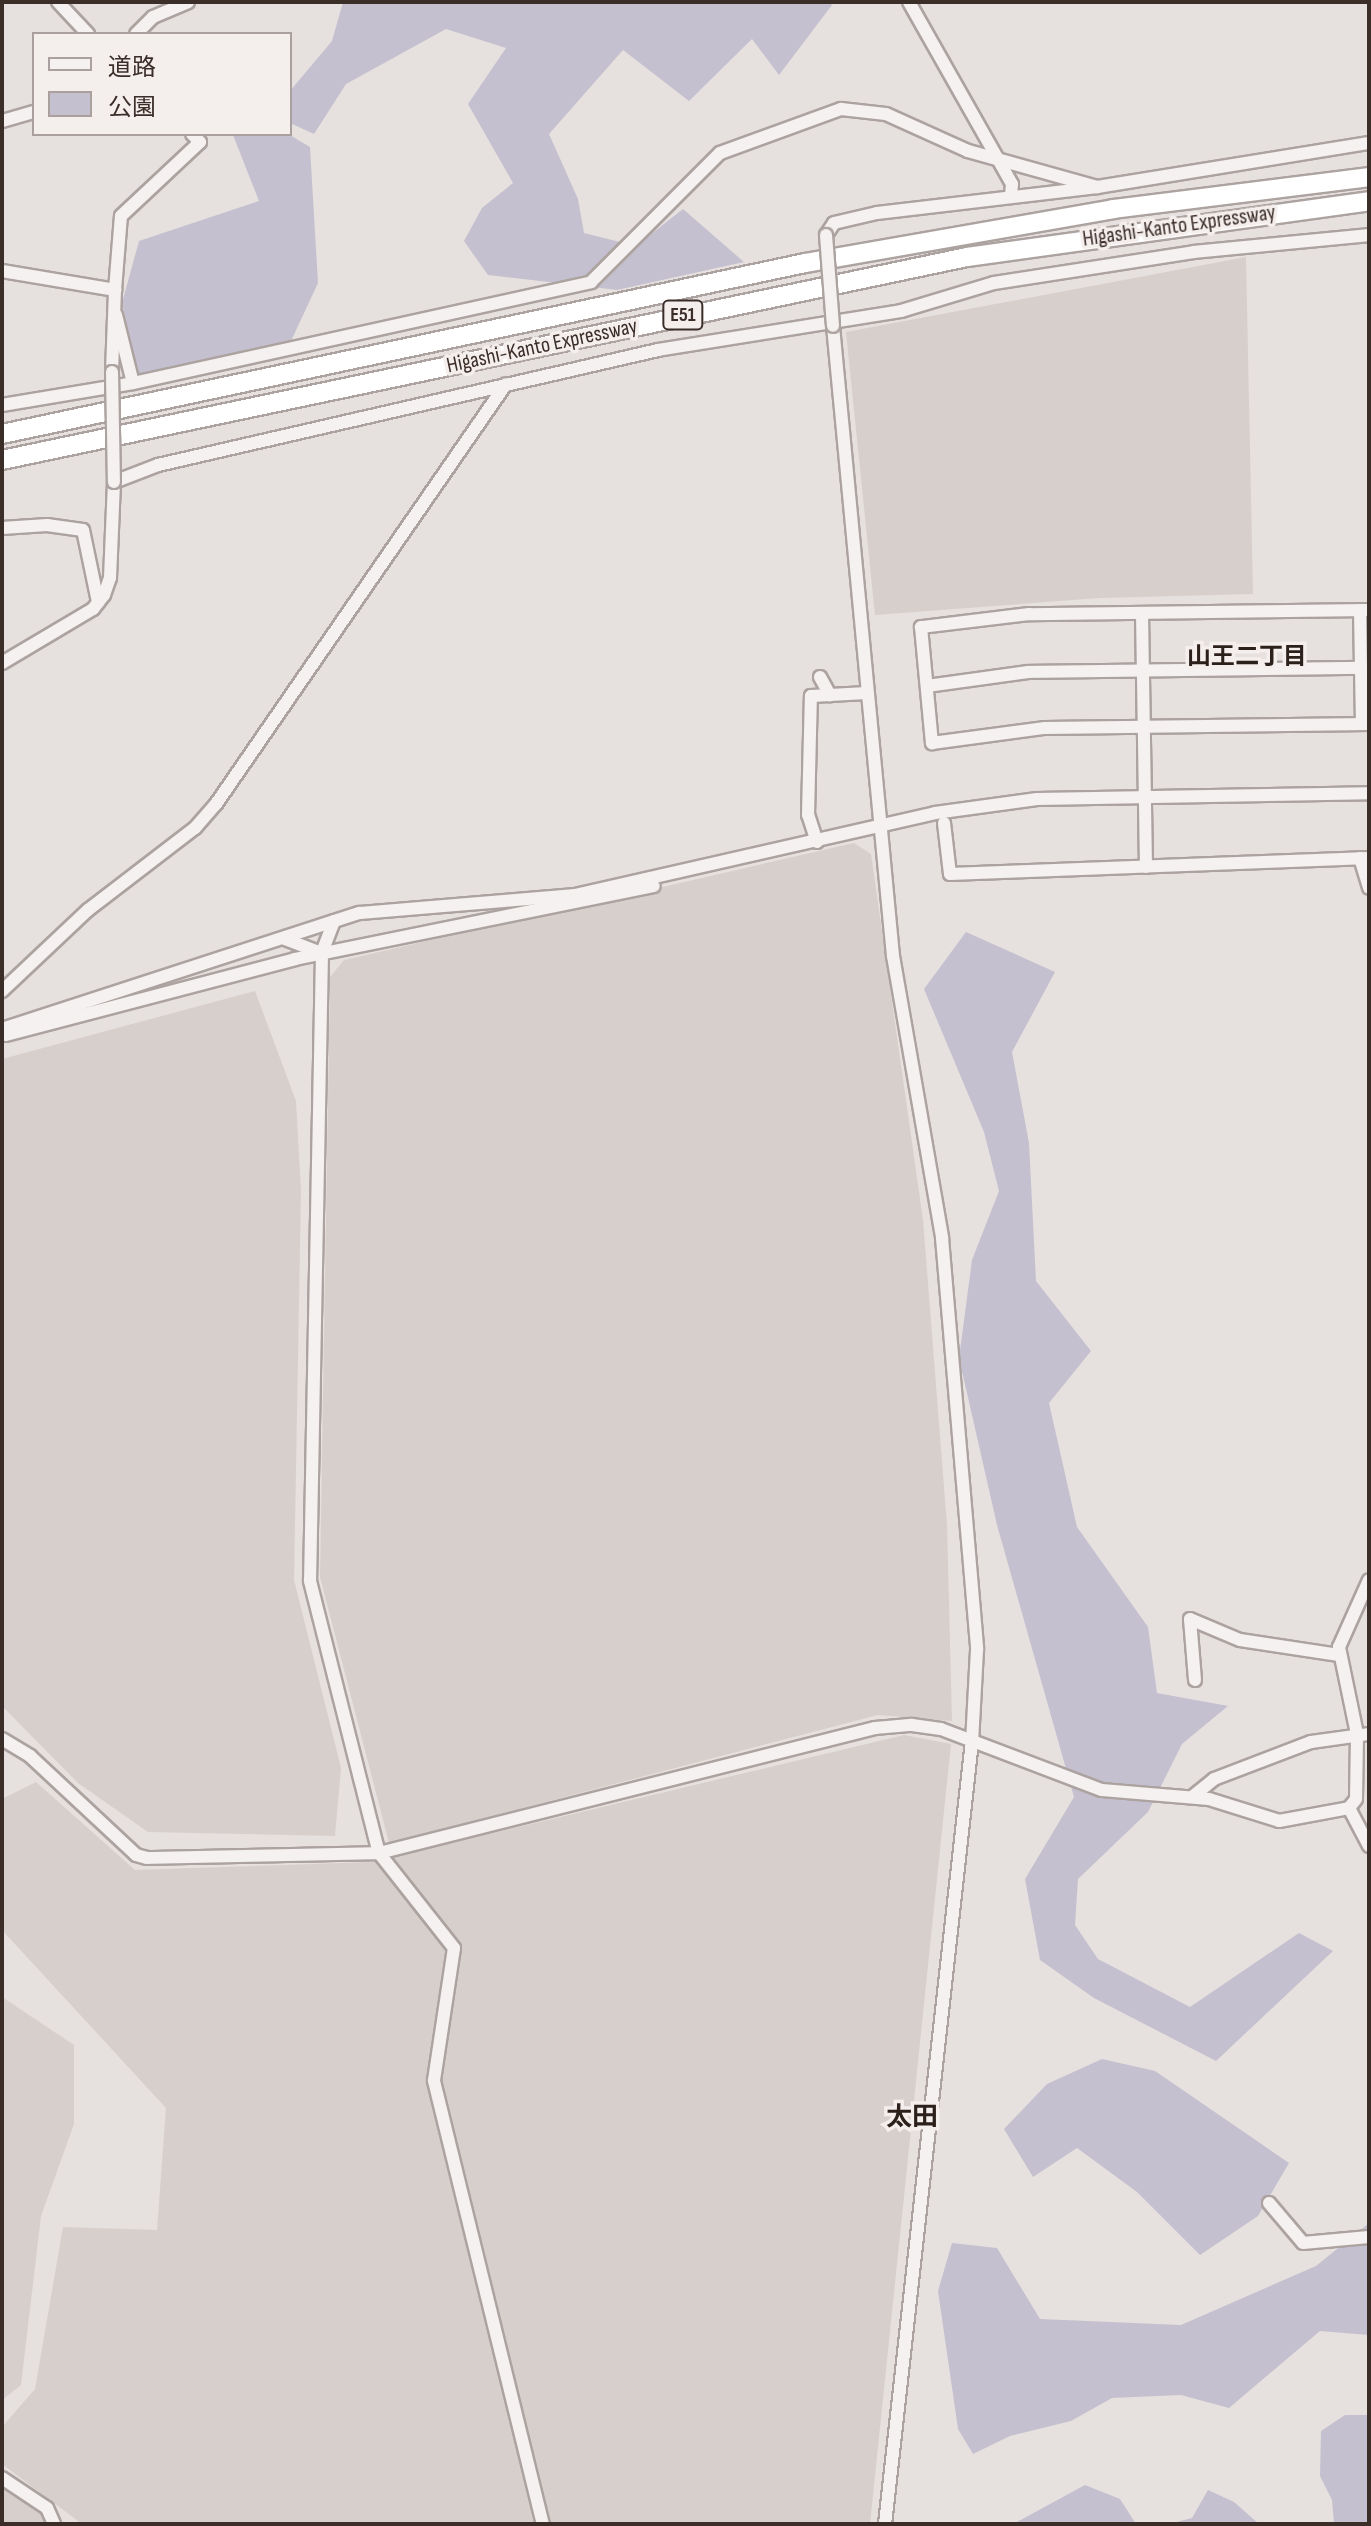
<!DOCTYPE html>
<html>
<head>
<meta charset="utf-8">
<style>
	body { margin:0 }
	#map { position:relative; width:1371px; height:2526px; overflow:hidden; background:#e6e0de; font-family:"Sofia Sans Condensed","Noto Sans JP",sans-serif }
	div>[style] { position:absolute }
	.built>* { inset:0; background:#d7cfcc }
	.green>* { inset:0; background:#c5c0cf }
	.roads { filter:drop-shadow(2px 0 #aca3a0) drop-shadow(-2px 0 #aca3a0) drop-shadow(0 2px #aca3a0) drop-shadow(0 -2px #aca3a0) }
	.minor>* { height:12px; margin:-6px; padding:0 6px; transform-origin:6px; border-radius:6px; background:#f5f1f0 }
	.highway>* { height:18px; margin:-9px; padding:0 9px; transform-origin:9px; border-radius:9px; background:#fff }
	.bridges { filter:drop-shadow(2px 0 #aca3a0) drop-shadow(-2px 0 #aca3a0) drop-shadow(0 2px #aca3a0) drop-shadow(0 -2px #aca3a0) }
	.minor-bridge>* { height:12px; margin:-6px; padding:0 6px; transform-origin:6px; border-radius:6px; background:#f5f1f0 }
	span { translate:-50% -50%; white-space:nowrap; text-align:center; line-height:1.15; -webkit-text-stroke:7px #f4eeed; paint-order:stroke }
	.shield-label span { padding:2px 6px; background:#f4eeed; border:2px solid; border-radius:6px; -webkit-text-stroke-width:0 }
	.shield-label { font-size:20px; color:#3b2d28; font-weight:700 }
	.street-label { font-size:22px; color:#3b2d28 }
	.neighbourhood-label { font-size:24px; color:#2c201b; font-weight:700 }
	.quarter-label { font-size:26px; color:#2c201b; font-weight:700 }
	.frame { position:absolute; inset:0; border:4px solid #3b2d28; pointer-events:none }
	.legend { position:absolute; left:32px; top:32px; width:260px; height:104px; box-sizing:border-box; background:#f4eeed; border:2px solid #aaa19e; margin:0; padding:10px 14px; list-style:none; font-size:24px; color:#3b2d28 }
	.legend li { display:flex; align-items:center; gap:16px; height:40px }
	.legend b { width:40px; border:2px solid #aaa19e }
</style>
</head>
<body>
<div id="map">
	<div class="built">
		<div style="clip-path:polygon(1246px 257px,1253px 594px,1100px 598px,875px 615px,846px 332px)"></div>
		<div style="clip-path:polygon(854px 843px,871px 854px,923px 1220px,947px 1525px,952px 1721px,878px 1715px,389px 1843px,320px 1577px,330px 977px,344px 960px)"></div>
		<div style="clip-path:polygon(255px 991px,296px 1101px,301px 1191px,294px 1580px,341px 1768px,335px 1836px,148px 1832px,78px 1783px,2px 1706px,2px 1059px)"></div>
		<div style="clip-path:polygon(904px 1735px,951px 1744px,870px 2524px,82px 2524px,2px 2464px,2px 2427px,35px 2389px,63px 2227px,157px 2230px,166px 2108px,2px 1930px,2px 1799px,36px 1782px,135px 1870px,372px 1862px)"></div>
		<div style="clip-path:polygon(2px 1997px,74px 2045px,74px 2124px,41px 2216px,21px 2385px,2px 2400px)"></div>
		<div style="clip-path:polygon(2px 2485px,41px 2511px,46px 2524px,2px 2524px)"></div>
	</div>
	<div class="green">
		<div style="clip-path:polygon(343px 2px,829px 2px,832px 5px,779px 75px,752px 39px,689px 101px,623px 50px,549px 134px,578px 199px,584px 233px,636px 246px,683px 209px,744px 262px,617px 290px,488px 275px,464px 241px,482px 208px,513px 183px,468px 104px,506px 48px,446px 29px,346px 84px,314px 134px,290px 123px,290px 91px,332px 41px)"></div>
		<div style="clip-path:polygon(288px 134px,310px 147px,318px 283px,291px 341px,137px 377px,122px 303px,139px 241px,259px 201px,233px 135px)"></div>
		<div style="clip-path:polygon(966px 932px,1055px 972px,1012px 1052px,1029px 1143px,1036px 1281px,1091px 1351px,1049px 1403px,1077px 1527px,1148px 1627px,1157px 1693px,1228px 1706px,1182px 1744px,1148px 1812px,1078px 1879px,1075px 1925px,1098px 1959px,1190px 2007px,1299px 1933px,1333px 1951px,1216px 2061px,1094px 1998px,1040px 1960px,1025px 1879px,1074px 1797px,997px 1525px,959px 1358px,972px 1260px,999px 1191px,984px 1132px,924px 989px)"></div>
		<div style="clip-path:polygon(1102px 2059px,1155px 2071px,1289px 2163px,1258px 2216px,1200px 2255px,1137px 2192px,1077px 2148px,1033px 2177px,1004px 2129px,1047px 2084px)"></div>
		<div style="clip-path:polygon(1369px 2223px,1369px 2335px,1320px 2331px,1229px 2408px,1181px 2395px,1112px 2398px,1071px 2421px,1010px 2436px,973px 2454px,958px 2429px,938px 2291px,952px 2243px,997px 2248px,1040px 2319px,1181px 2325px,1316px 2266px)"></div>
		<div style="clip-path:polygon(1345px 2415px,1369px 2415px,1369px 2524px,1334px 2524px,1332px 2500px,1320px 2476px,1321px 2431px)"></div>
		<div style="clip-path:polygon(1085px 2485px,1120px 2499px,1136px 2524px,1013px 2524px)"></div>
		<div style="clip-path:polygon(1208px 2490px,1234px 2502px,1259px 2524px,1169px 2524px,1192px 2518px)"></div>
	</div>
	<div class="roads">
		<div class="minor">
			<div style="left:58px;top:2px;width:44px;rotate:46.8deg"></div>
			<div style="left:909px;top:2px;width:209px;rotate:60.5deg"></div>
			<div style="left:1012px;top:184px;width:12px;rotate:95deg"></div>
			<div style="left:136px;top:34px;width:24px;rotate:-45deg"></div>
			<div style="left:153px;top:17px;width:38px;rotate:-23deg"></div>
			<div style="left:2px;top:121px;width:33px;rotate:-16deg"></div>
			<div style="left:826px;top:235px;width:14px;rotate:-56deg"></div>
			<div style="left:834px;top:223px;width:44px;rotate:-13.1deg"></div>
			<div style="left:877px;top:213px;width:222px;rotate:-6.7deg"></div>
			<div style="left:1097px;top:187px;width:276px;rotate:-9.2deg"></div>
			<div style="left:2px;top:271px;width:115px;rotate:9.5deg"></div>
			<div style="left:115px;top:290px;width:82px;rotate:92.1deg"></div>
			<div style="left:115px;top:290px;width:74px;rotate:-85.4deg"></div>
			<div style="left:121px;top:216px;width:108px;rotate:-43.1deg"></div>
			<div style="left:200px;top:142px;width:11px;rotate:-135deg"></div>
			<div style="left:116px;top:315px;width:70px;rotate:76deg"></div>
			<div style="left:833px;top:326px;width:633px;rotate:84.56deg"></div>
			<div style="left:893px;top:956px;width:286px;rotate:80.1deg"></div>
			<div style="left:942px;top:1238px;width:413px;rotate:85.1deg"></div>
			<div style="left:977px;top:1650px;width:91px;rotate:93.1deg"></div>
			<div style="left:972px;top:1741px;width:788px;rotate:96.34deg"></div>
			<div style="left:2px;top:405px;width:133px;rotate:-9.5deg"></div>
			<div style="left:133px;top:383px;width:469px;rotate:-12.4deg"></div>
			<div style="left:591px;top:282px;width:182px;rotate:-45deg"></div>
			<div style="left:720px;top:153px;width:129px;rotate:-20deg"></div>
			<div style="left:841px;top:109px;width:45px;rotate:6.3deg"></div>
			<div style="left:886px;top:114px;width:90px;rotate:24.3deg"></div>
			<div style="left:968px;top:151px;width:134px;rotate:15.6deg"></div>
			<div style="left:2px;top:528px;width:45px;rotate:-3.8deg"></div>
			<div style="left:47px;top:525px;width:36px;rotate:8deg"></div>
			<div style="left:83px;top:530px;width:74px;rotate:78.2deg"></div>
			<div style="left:1360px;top:610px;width:114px;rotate:89deg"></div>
			<div style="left:1369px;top:610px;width:340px;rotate:179.3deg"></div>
			<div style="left:1029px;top:614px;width:109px;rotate:173.1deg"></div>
			<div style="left:921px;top:627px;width:117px;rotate:84.6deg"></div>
			<div style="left:932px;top:743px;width:114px;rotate:-7.6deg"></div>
			<div style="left:1045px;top:728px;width:324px;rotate:-0.7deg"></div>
			<div style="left:1142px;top:613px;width:254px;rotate:89.1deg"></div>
			<div style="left:2px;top:663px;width:106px;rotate:-30.7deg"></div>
			<div style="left:93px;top:609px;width:18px;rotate:-52deg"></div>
			<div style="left:104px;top:595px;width:18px;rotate:-71deg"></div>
			<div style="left:110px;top:578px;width:96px;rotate:-87.6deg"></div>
			<div style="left:114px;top:482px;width:47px;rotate:-21.1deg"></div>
			<div style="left:158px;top:465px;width:513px;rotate:-12.95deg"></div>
			<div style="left:658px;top:350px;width:246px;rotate:-9.1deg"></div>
			<div style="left:901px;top:311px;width:97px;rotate:-16.8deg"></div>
			<div style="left:994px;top:283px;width:202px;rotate:-8.8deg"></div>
			<div style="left:1194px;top:252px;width:176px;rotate:-5.5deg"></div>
			<div style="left:820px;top:677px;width:21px;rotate:61deg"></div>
			<div style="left:927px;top:686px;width:102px;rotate:-7.9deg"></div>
			<div style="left:1028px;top:672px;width:333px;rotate:-0.7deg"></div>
			<div style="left:944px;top:823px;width:51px;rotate:83.3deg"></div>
			<div style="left:950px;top:874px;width:419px;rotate:-2.2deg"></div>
			<div style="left:817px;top:842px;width:28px;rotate:-108deg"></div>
			<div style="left:808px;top:815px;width:119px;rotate:-88.6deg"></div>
			<div style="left:811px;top:696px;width:56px;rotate:-3.1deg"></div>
			<div style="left:1360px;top:858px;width:31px;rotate:73deg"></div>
			<div style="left:334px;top:921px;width:34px;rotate:111deg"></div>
			<div style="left:322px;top:953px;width:628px;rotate:91.09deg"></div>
			<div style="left:310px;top:1581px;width:281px;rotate:75.8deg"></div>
			<div style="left:379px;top:1853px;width:121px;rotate:51.7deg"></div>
			<div style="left:454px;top:1948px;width:134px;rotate:98.6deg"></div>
			<div style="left:434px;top:2081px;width:456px;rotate:76.2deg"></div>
			<div style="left:285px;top:939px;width:40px;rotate:21deg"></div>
			<div style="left:2px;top:991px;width:118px;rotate:-43.3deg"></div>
			<div style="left:88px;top:910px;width:135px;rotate:-37.5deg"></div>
			<div style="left:195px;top:828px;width:32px;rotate:-49deg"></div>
			<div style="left:216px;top:804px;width:510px;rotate:-55.38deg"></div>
			<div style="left:2px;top:1029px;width:376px;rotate:-18deg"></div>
			<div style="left:360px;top:913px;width:216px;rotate:-4.8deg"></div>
			<div style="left:575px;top:895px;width:369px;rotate:-12.8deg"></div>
			<div style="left:935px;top:813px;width:103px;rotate:-7.8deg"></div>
			<div style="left:1037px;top:799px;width:332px;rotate:-1deg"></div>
			<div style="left:6px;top:1035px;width:299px;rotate:-14.7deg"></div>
			<div style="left:295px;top:959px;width:366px;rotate:-11.5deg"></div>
			<div style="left:1195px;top:1680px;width:61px;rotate:-94.7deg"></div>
			<div style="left:1190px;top:1619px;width:54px;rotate:22.8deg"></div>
			<div style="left:1240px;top:1640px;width:100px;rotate:8.6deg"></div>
			<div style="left:2px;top:1739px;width:33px;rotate:31deg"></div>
			<div style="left:30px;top:1756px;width:145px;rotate:43deg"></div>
			<div style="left:136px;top:1855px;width:11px;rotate:15deg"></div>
			<div style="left:147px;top:1858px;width:232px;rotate:-1.2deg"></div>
			<div style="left:379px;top:1853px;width:512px;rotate:-14.14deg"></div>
			<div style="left:875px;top:1728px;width:37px;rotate:-5deg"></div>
			<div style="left:912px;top:1725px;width:29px;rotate:8deg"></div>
			<div style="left:941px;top:1729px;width:172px;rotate:20.8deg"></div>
			<div style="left:1102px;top:1790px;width:107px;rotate:4.8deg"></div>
			<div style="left:1209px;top:1799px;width:73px;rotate:17.4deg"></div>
			<div style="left:1279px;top:1821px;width:71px;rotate:-10.5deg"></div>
			<div style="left:1349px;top:1808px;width:43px;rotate:62.2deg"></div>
			<div style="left:1192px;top:1797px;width:28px;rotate:-39deg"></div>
			<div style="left:1214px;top:1779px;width:104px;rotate:-20.9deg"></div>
			<div style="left:1311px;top:1742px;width:59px;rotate:-7.9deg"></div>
			<div style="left:1349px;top:1808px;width:11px;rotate:-52deg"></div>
			<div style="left:1356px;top:1799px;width:65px;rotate:-89.1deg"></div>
			<div style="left:1357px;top:1734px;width:89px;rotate:-101.7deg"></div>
			<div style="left:1339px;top:1647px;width:73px;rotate:-65.9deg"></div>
			<div style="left:1269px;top:2203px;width:52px;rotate:49.6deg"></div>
			<div style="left:1303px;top:2243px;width:66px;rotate:-5.2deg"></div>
			<div style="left:2px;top:2478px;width:54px;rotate:33.7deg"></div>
			<div style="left:47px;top:2508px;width:17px;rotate:66deg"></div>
		</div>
		<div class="highway">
			<div style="left:2px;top:434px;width:821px;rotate:-12.02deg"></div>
			<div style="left:805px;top:263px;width:313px;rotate:-9.9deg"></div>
			<div style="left:1113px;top:209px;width:258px;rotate:-7.1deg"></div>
			<div style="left:2px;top:460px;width:986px;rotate:-11.88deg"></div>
			<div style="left:967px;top:257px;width:406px;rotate:-7.9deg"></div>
		</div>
	</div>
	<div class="bridges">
		<div class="minor-bridge">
			<div style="left:826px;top:235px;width:91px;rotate:85.6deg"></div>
			<div style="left:112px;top:372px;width:110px;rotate:89deg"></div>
		</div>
	</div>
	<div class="shield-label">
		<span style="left:683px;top:315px">E51</span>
	</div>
	<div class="street-label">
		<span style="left:1179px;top:226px;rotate:-8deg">Higashi-Kanto Expressway</span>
		<span style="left:542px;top:346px;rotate:-12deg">Higashi-Kanto Expressway</span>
	</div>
	<div class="neighbourhood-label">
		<span style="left:1247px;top:657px">山王二丁目</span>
	</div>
	<div class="quarter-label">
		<span style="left:912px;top:2118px">太田</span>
	</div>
	<div class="frame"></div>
	<ul class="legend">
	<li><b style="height:10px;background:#f5f1f0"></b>道路</li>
	<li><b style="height:22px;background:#c5c0cf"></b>公園</li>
	</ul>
</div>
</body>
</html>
